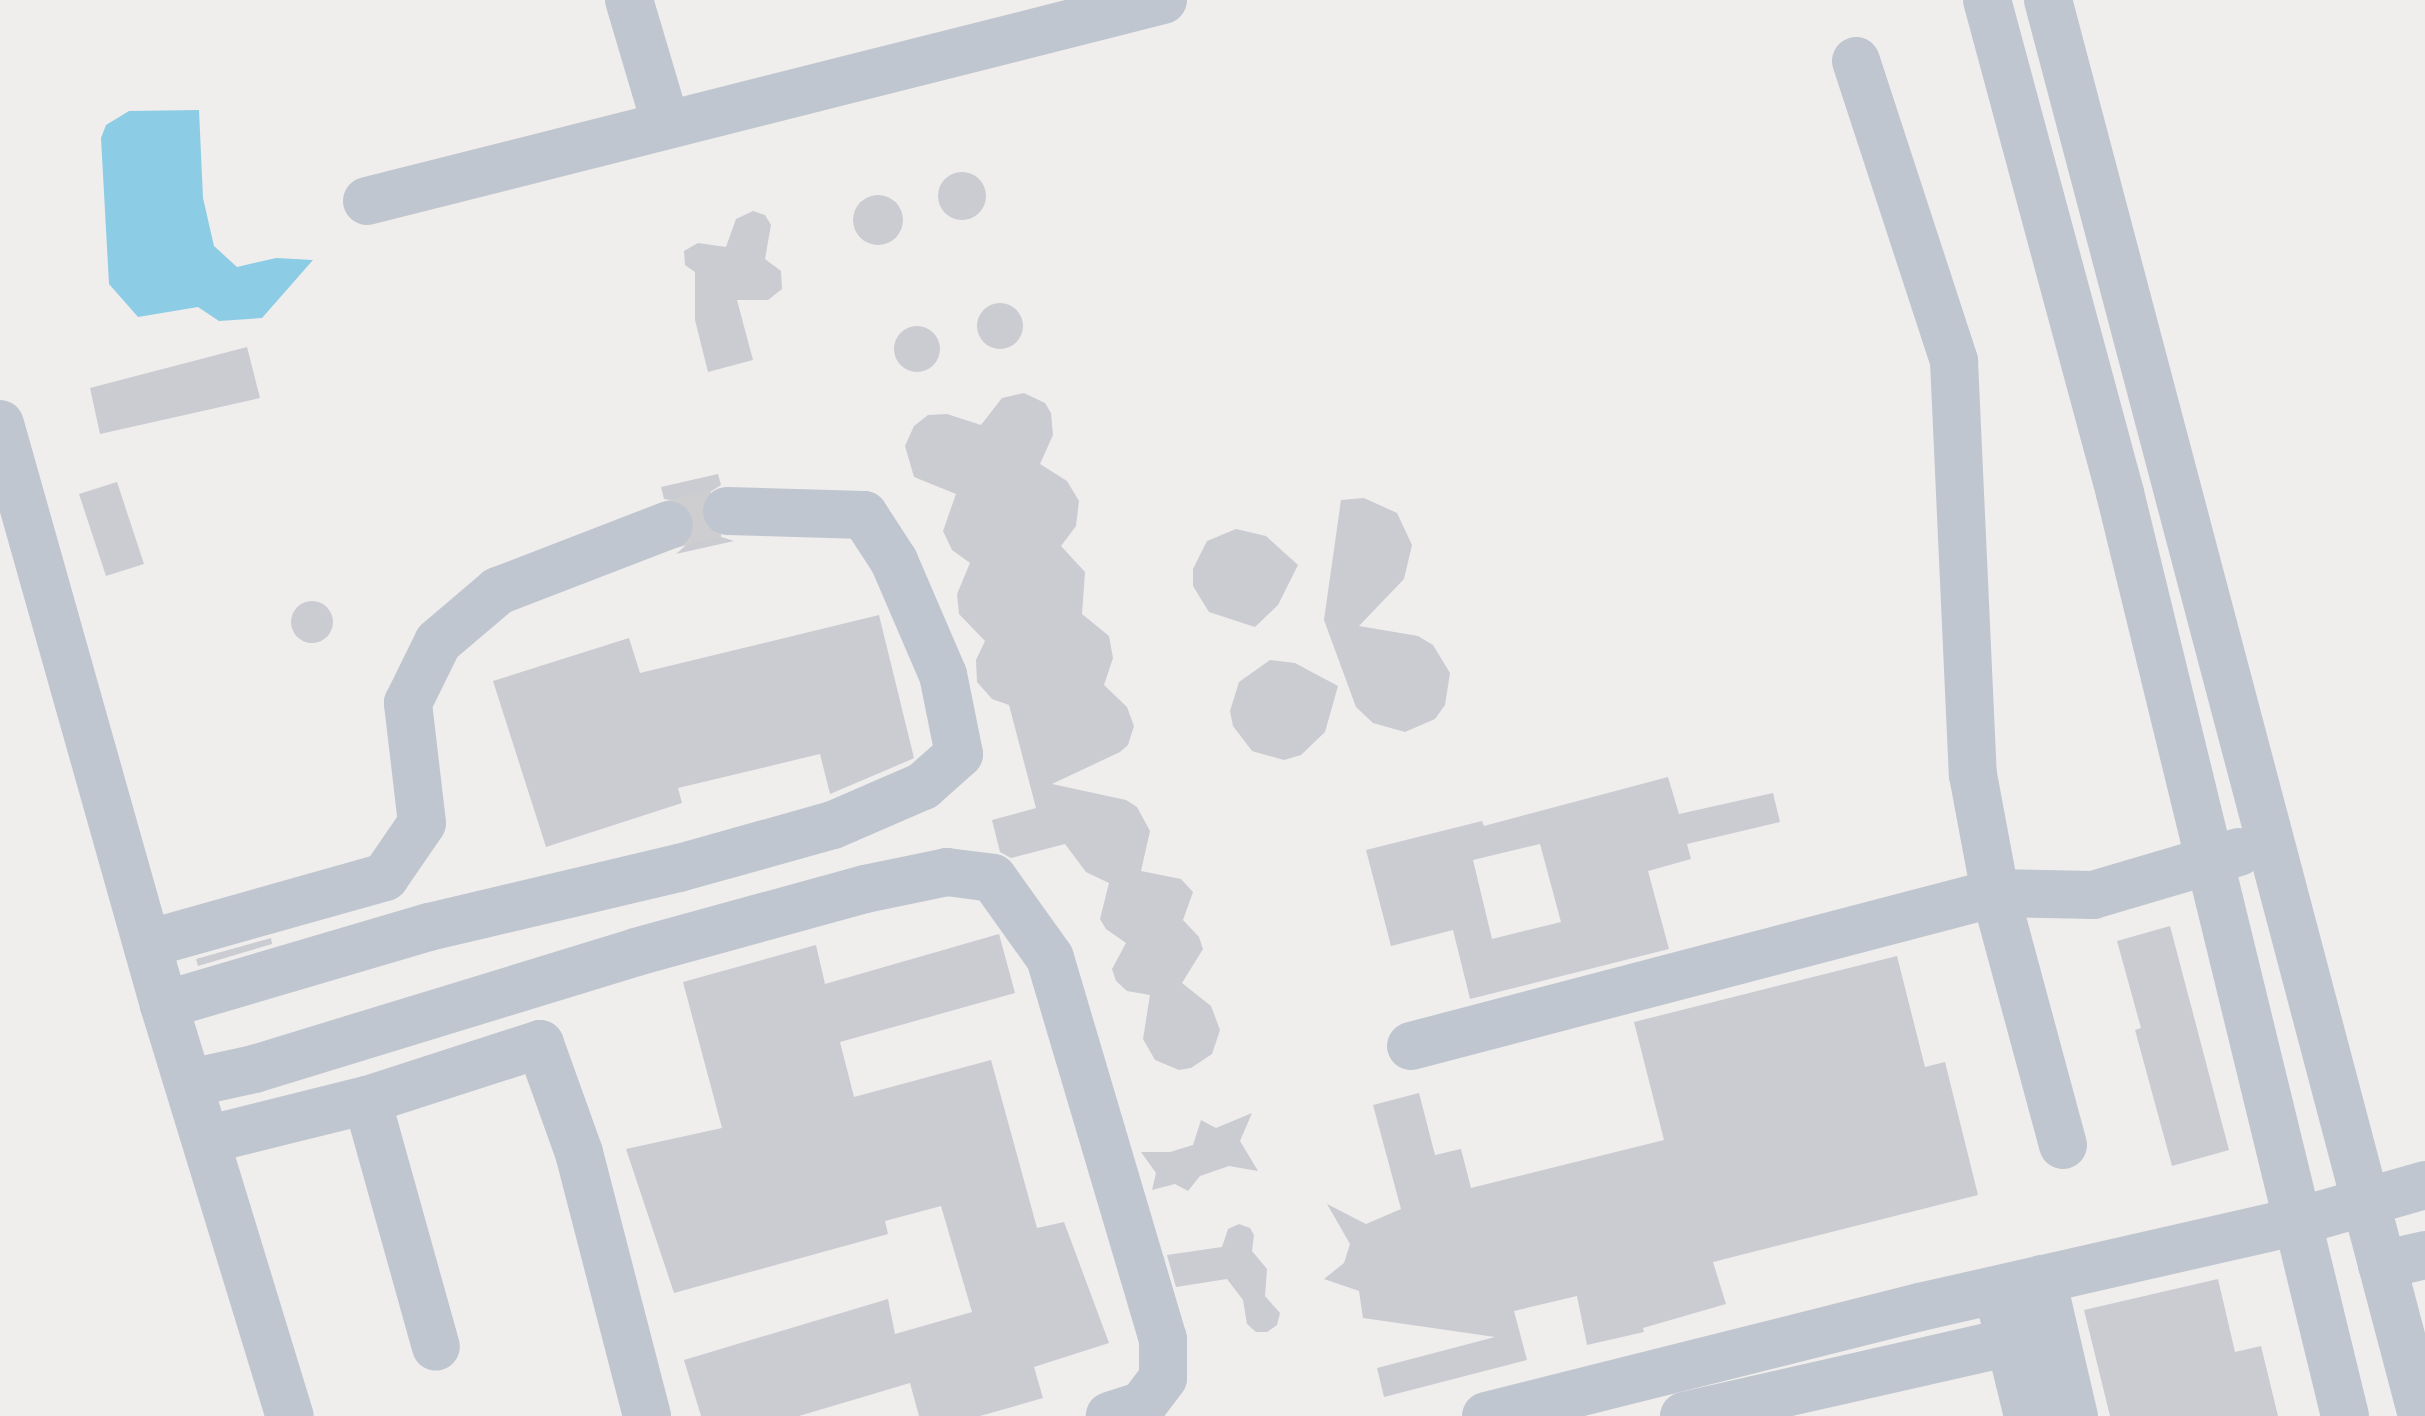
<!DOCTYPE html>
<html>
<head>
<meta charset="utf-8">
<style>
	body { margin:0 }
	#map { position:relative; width:2425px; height:1416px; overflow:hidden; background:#f0eded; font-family:Overpass,sans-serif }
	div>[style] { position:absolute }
	.water>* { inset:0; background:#8dcce5 }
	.building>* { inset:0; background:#caccd2 }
	.round { border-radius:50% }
	.minor-tunnel>* { height:48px; margin-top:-24px; transform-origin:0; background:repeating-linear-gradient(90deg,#cecdcf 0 48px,transparent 0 72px) }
	.minor>* { height:48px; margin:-24px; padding:0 24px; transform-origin:24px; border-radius:24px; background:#bfc6cf }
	span { translate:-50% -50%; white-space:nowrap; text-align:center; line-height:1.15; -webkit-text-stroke:9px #fff; paint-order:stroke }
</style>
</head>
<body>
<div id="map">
	<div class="water">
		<div style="clip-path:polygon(199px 110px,203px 198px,214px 246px,237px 267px,276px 258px,313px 260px,262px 318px,219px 321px,198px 307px,138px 317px,109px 284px,101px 138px,106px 125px,129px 111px)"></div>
	</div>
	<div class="building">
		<div class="round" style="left:938px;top:172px;width:48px;height:48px"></div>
		<div class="round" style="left:853px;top:195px;width:50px;height:50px"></div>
		<div style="clip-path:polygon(753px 211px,765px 215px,771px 225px,765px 259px,781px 271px,782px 289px,768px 300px,737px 300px,753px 360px,708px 372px,695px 320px,695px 272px,685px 265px,684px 251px,698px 243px,726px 247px,736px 219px)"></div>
		<div class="round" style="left:977px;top:303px;width:46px;height:46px"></div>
		<div class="round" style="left:894px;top:326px;width:46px;height:46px"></div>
		<div style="clip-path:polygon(247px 347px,260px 398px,100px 434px,90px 388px)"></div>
		<div style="clip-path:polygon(1024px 393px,1045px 403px,1051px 413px,1053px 435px,1040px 464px,1067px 481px,1079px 501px,1076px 526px,1061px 546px,1085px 572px,1082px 614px,1109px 636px,1113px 658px,1104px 685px,1127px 707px,1134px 726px,1128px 745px,1120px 752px,1052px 784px,1126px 800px,1137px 807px,1150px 831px,1141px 871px,1181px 879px,1193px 892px,1183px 920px,1199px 937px,1203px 949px,1182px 983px,1211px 1006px,1220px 1030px,1212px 1054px,1191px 1068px,1179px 1070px,1155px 1060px,1143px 1039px,1150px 995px,1127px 991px,1116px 981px,1112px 969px,1126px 943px,1106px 929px,1100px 919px,1109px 883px,1086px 872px,1065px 844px,1011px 858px,1000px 852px,992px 820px,1036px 808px,1009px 705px,992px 699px,977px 682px,976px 660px,985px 641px,959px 614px,957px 594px,970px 563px,952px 550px,943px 531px,956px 494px,914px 477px,905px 446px,914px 426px,928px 415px,947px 414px,981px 425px,1002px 398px)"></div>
		<div style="clip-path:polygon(718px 474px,721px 485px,704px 496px,700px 511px,712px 534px,734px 541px,676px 554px,691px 541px,695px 516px,685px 503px,664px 499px,661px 487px)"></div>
		<div style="clip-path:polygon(117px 482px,144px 564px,106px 576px,79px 494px)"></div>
		<div style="clip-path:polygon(1364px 498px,1397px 513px,1412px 545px,1404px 579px,1359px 626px,1418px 636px,1433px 645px,1450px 673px,1445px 705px,1435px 719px,1405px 732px,1373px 723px,1356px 707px,1324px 620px,1341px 500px)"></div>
		<div style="clip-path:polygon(1236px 529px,1266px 536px,1298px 565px,1278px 605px,1255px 627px,1209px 612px,1193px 586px,1193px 569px,1207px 541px)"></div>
		<div class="round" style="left:291px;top:601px;width:42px;height:42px"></div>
		<div style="clip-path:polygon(879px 615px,914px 758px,910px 760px,830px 794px,820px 754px,678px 788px,682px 803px,546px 847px,493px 681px,629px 638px,640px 673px)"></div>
		<div style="clip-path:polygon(1270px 660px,1295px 663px,1338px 686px,1325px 732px,1301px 755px,1284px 760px,1252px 751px,1233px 726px,1230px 711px,1239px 682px)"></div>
		<div style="clip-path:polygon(evenodd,1668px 777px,1679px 814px,1773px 793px,1780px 822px,1687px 844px,1691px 859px,1648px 871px,1669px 949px,1470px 999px,1453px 930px,1391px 946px,1366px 850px,1482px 821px,1484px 826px,1668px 777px,1540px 844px,1561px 922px,1492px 939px,1473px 860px,1540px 844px)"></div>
		<div style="clip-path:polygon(2170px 926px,2229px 1150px,2172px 1166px,2135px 1030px,2141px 1028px,2117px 941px)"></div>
		<div style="clip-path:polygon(999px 934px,1015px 993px,840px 1042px,854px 1097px,991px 1060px,1037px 1228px,1064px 1222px,1109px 1343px,1034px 1367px,1043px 1398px,980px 1416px,919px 1416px,910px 1383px,799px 1416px,701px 1416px,684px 1360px,888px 1299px,895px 1334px,972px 1312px,941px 1206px,885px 1221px,888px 1234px,674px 1293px,626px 1149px,722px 1128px,683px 982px,816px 945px,825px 984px)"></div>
		<div style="clip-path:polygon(271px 938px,272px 944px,198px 966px,196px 959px)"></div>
		<div style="clip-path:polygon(1897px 956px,1925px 1067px,1945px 1062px,1978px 1195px,1713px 1262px,1726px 1304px,1643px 1328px,1644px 1332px,1587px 1345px,1577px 1296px,1514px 1311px,1527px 1360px,1384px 1397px,1377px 1368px,1495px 1337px,1363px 1318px,1359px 1291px,1324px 1279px,1344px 1263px,1350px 1244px,1327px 1204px,1366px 1224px,1401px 1209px,1373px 1105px,1419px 1093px,1435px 1155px,1461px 1149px,1471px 1188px,1664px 1140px,1634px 1022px)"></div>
		<div style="clip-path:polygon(1252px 1113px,1240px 1141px,1258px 1171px,1229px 1166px,1200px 1176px,1188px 1191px,1175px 1184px,1152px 1190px,1156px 1173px,1141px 1152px,1170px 1152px,1193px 1145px,1201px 1120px,1216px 1128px)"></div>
		<div style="clip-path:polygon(1239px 1224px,1250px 1228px,1254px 1235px,1252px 1251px,1267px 1269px,1265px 1296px,1280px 1313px,1277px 1325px,1267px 1332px,1256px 1332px,1247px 1324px,1243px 1300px,1227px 1279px,1176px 1287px,1167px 1255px,1222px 1247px,1228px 1229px)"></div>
		<div style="clip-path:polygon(2218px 1279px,2235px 1352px,2261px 1346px,2278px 1416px,2110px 1416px,2084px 1310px)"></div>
	</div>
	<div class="minor-tunnel">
		<div style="left:669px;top:525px;width:60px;rotate:-13.6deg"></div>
	</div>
	<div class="minor">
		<div style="left:629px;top:0;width:130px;rotate:73.5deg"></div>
		<div style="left:1987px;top:0;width:511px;rotate:74.9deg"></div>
		<div style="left:2120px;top:493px;width:950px;rotate:76.3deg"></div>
		<div style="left:2048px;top:0;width:1465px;rotate:75.2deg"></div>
		<div style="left:1856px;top:61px;width:316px;rotate:71.9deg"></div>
		<div style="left:1954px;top:361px;width:414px;rotate:87.4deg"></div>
		<div style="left:1973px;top:775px;width:120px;rotate:79.4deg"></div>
		<div style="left:1995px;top:893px;width:98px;rotate:1.2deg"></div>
		<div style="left:2093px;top:895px;width:152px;rotate:-16.4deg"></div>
		<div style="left:367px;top:201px;width:821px;rotate:-14.17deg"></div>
		<div style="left:0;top:424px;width:604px;rotate:74.24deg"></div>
		<div style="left:164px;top:1005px;width:430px;rotate:73deg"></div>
		<div style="left:147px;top:944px;width:247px;rotate:-15.7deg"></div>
		<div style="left:385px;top:877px;width:65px;rotate:-55.6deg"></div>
		<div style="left:422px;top:823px;width:121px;rotate:-96.7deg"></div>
		<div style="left:408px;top:703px;width:68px;rotate:-63.8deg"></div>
		<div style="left:438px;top:642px;width:79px;rotate:-40.4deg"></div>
		<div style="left:498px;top:591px;width:183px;rotate:-21.1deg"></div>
		<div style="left:164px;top:1005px;width:276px;rotate:-16.4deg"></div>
		<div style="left:429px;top:927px;width:257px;rotate:-13.3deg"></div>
		<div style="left:679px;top:868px;width:160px;rotate:-15.6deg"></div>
		<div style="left:833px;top:825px;width:98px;rotate:-23.4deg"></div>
		<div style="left:923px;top:786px;width:48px;rotate:-41.6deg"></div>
		<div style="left:959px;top:754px;width:81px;rotate:-101.4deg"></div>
		<div style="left:943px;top:675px;width:124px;rotate:-113.3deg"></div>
		<div style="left:894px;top:561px;width:55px;rotate:-123.1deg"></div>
		<div style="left:864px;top:515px;width:137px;rotate:-178.3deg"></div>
		<div style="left:1411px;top:1046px;width:604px;rotate:-14.68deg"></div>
		<div style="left:1995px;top:893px;width:261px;rotate:74.9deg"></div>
		<div style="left:190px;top:1083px;width:66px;rotate:-12.3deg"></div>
		<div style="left:254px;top:1069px;width:400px;rotate:-17deg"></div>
		<div style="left:636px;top:952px;width:238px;rotate:-15.4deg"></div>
		<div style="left:865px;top:889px;width:84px;rotate:-11.7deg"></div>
		<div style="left:947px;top:872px;width:46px;rotate:7.4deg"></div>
		<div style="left:993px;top:878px;width:98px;rotate:54.5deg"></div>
		<div style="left:1050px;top:958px;width:397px;rotate:73.5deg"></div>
		<div style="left:1163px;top:1339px;width:39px;rotate:90deg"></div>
		<div style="left:1163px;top:1378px;width:34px;rotate:127deg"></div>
		<div style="left:1143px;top:1405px;width:35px;rotate:162deg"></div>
		<div style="left:367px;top:1100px;width:256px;rotate:74.4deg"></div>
		<div style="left:206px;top:1140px;width:166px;rotate:-14deg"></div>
		<div style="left:367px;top:1100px;width:182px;rotate:-17.9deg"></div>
		<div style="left:540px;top:1044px;width:116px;rotate:70.3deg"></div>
		<div style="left:579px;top:1153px;width:272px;rotate:75.5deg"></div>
		<div style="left:2382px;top:1265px;width:44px;rotate:-13.1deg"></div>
		<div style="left:2042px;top:1279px;width:141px;rotate:76.9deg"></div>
		<div style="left:2003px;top:1313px;width:106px;rotate:76.4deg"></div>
		<div style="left:1486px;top:1416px;width:447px;rotate:-14.1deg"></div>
		<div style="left:1920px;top:1307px;width:389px;rotate:-12.8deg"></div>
		<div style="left:2299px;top:1221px;width:131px;rotate:-15.9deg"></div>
		<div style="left:1684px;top:1416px;width:333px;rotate:-12.8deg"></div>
	</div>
</div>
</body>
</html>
